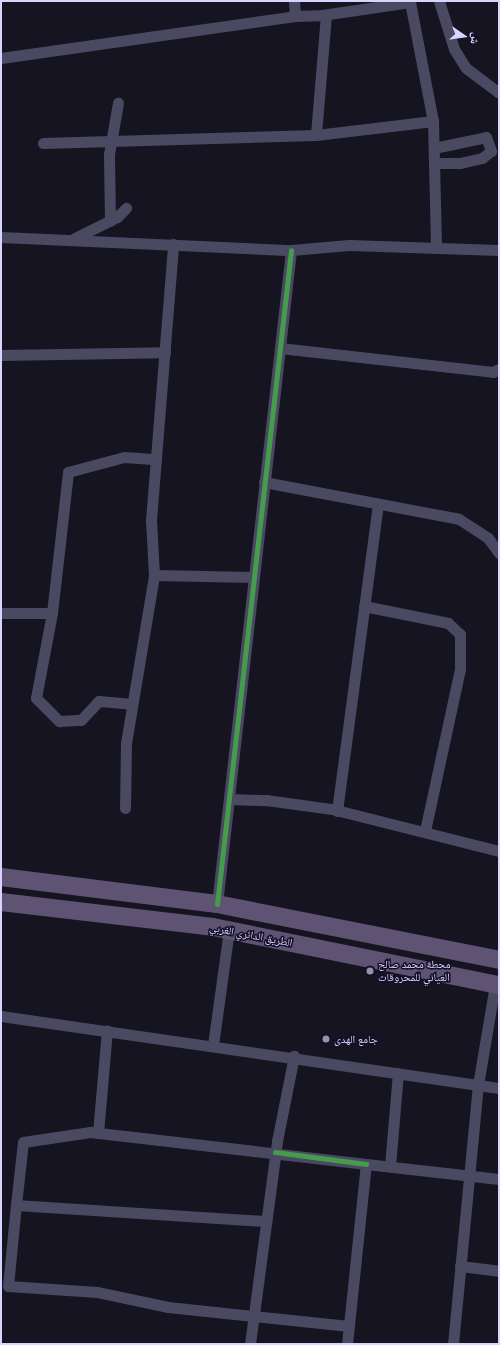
<!DOCTYPE html>
<html>
<head>
<meta charset="utf-8">
<style>
	body { margin:0 }
	#map { position:relative; width:500px; height:1345px; overflow:hidden; background:#161421; font-family:"IBM Plex Sans","Noto Naskh Arabic",sans-serif }
	div>[style] { position:absolute }
	.minor>* { height:11px; margin:-5.5px; padding:0 5.5px; transform-origin:5.5px; border-radius:5.5px; background:#4a4962 }
	.primary>* { height:18px; margin:-9px; padding:0 9px; transform-origin:9px; border-radius:9px; background:#5e5373 }
	.cycleway>* { height:5px; margin:-2.5px; padding:0 2.5px; transform-origin:2.5px; border-radius:2.5px; background:#469c4c }
	.dots>* { width:11px; height:11px; translate:-50% -50%; box-sizing:border-box; border:2px solid #130f26; border-radius:50% }
	span { translate:-50% -50%; white-space:nowrap; text-align:center; line-height:1.15; -webkit-text-stroke:3px #130f26; paint-order:stroke }
	.street-label { font-size:11px; color:#d9d4ff }
	.poi-label { font-size:11px; color:#d9d4ff }
	.left { translate:0 -50%; text-align:left }
	.frame { position:absolute; inset:0; border:2px solid #d9d4ff; pointer-events:none }
	.north { position:absolute; left:444px; top:16px; width:40px; height:40px; -webkit-text-stroke:3px #130f26; paint-order:stroke; rotate:103deg; font-size:11px; font-weight:700; line-height:16px; text-align:center; color:#d9d4ff }
	.north::after { content:''; display:block; margin:auto; width:14px; height:18px; background:#d9d4ff; clip-path:polygon(50% 0,100% 100%,50% 72%,0 100%) }
</style>
</head>
<body>
<div id="map">
	<div class="minor">
		<div style="left:294px;top:1px;width:15px;rotate:86deg"></div>
		<div style="left:295px;top:16px;width:31px;rotate:-2deg"></div>
		<div style="left:326px;top:15px;width:120px;rotate:94.8deg"></div>
		<div style="left:316px;top:135px;width:118px;rotate:-6.8deg"></div>
		<div style="left:433px;top:121px;width:127px;rotate:88.6deg"></div>
		<div style="left:439px;top:1px;width:50px;rotate:72.6deg"></div>
		<div style="left:454px;top:49px;width:22px;rotate:58deg"></div>
		<div style="left:466px;top:68px;width:41px;rotate:37.1deg"></div>
		<div style="left:322px;top:15px;width:89px;rotate:-8.4deg"></div>
		<div style="left:410px;top:2px;width:121px;rotate:79.1deg"></div>
		<div style="left:1px;top:58px;width:297px;rotate:-8.1deg"></div>
		<div style="left:43px;top:143px;width:273px;rotate:-1.7deg"></div>
		<div style="left:434px;top:148px;width:53px;rotate:-11.9deg"></div>
		<div style="left:486px;top:137px;width:15px;rotate:70deg"></div>
		<div style="left:491px;top:151px;width:11px;rotate:142deg"></div>
		<div style="left:482px;top:158px;width:23px;rotate:167deg"></div>
		<div style="left:460px;top:163px;width:25px;rotate:180deg"></div>
		<div style="left:110px;top:221px;width:67px;rotate:-90.9deg"></div>
		<div style="left:109px;top:154px;width:52px;rotate:-80deg"></div>
		<div style="left:1px;top:237px;width:290px;rotate:2.6deg"></div>
		<div style="left:291px;top:250px;width:58px;rotate:-4.9deg"></div>
		<div style="left:349px;top:245px;width:150px;rotate:1.9deg"></div>
		<div style="left:73px;top:239px;width:49px;rotate:-26.6deg"></div>
		<div style="left:117px;top:217px;width:13px;rotate:-45deg"></div>
		<div style="left:280px;top:348px;width:214px;rotate:6.4deg"></div>
		<div style="left:493px;top:372px;width:7px;rotate:-27deg"></div>
		<div style="left:1px;top:355px;width:164px;rotate:-1deg"></div>
		<div style="left:264px;top:482px;width:198px;rotate:10.7deg"></div>
		<div style="left:459px;top:519px;width:35px;rotate:33deg"></div>
		<div style="left:488px;top:538px;width:19px;rotate:54deg"></div>
		<div style="left:154px;top:575px;width:100px;rotate:1.1deg"></div>
		<div style="left:364px;top:606px;width:86px;rotate:11.4deg"></div>
		<div style="left:448px;top:623px;width:16px;rotate:43deg"></div>
		<div style="left:460px;top:634px;width:35px;rotate:90deg"></div>
		<div style="left:460px;top:669px;width:166px;rotate:102.2deg"></div>
		<div style="left:1px;top:613px;width:51px"></div>
		<div style="left:52px;top:613px;width:142px;rotate:-83.5deg"></div>
		<div style="left:68px;top:472px;width:58px;rotate:-15deg"></div>
		<div style="left:124px;top:457px;width:32px;rotate:4deg"></div>
		<div style="left:52px;top:613px;width:86px;rotate:100.7deg"></div>
		<div style="left:36px;top:698px;width:33px;rotate:45deg"></div>
		<div style="left:59px;top:721px;width:22px;rotate:-3deg"></div>
		<div style="left:81px;top:720px;width:26px;rotate:-47deg"></div>
		<div style="left:99px;top:701px;width:33px;rotate:5deg"></div>
		<div style="left:229px;top:799px;width:37px;rotate:2deg"></div>
		<div style="left:266px;top:800px;width:67px;rotate:7.8deg"></div>
		<div style="left:332px;top:809px;width:172px;rotate:14.1deg"></div>
		<div style="left:125px;top:808px;width:65px;rotate:-89.1deg"></div>
		<div style="left:126px;top:743px;width:170px;rotate:-80.5deg"></div>
		<div style="left:154px;top:575px;width:55px;rotate:-93.1deg"></div>
		<div style="left:151px;top:520px;width:277px;rotate:-85.4deg"></div>
		<div style="left:337px;top:811px;width:309px;rotate:-82.4deg"></div>
		<div style="left:217px;top:904px;width:658px;rotate:-83.54deg"></div>
		<div style="left:1px;top:1016px;width:503px;rotate:8.23deg"></div>
		<div style="left:213px;top:1045px;width:116px;rotate:-82.1deg"></div>
		<div style="left:98px;top:1133px;width:103px;rotate:-85deg"></div>
		<div style="left:390px;top:1166px;width:93px;rotate:-85.1deg"></div>
		<div style="left:16px;top:1205px;width:251px;rotate:3.7deg"></div>
		<div style="left:460px;top:1266px;width:39px;rotate:7deg"></div>
		<div style="left:349px;top:1326px;width:182px;rotate:-174deg"></div>
		<div style="left:168px;top:1307px;width:73px;rotate:-168.1deg"></div>
		<div style="left:97px;top:1292px;width:89px;rotate:-176.1deg"></div>
		<div style="left:8px;top:1286px;width:81px;rotate:-84.4deg"></div>
		<div style="left:16px;top:1205px;width:63px;rotate:-83.7deg"></div>
		<div style="left:23px;top:1142px;width:68px;rotate:-8.5deg"></div>
		<div style="left:90px;top:1132px;width:278px;rotate:6.6deg"></div>
		<div style="left:250px;top:1344px;width:205px;rotate:-82.4deg"></div>
		<div style="left:277px;top:1141px;width:87px;rotate:-78.7deg"></div>
		<div style="left:347px;top:1344px;width:181px;rotate:-84deg"></div>
		<div style="left:366px;top:1164px;width:134px;rotate:6.4deg"></div>
		<div style="left:453px;top:1344px;width:260px;rotate:-84.5deg"></div>
		<div style="left:478px;top:1085px;width:102px;rotate:-80.4deg"></div>
	</div>
	<div class="primary">
		<div style="left:1px;top:877px;width:218px;rotate:7.1deg"></div>
		<div style="left:217px;top:904px;width:288px;rotate:11.2deg"></div>
		<div style="left:1px;top:902px;width:213px;rotate:6.7deg"></div>
		<div style="left:213px;top:927px;width:292px;rotate:11.5deg"></div>
	</div>
	<div class="cycleway">
		<div style="left:217px;top:904px;width:658px;rotate:-83.54deg"></div>
		<div style="left:275px;top:1152px;width:92px;rotate:7.5deg"></div>
	</div>
	<div class="dots">
		<div style="left:370px;top:971px;background:#9591b1"></div>
		<div style="left:326px;top:1039px;background:#9591b1"></div>
	</div>
	<div class="street-label">
		<span style="left:251px;top:935px;rotate:11deg">الطريق الدائري الغربي</span>
	</div>
	<div class="poi-label">
		<span class="left" style="left:378px;top:971px">محطة محمد صالح<br>العياني للمحروقات</span>
		<span class="left" style="left:334px;top:1039px">جامع الهدى</span>
	</div>
	<div class="frame"></div>
	<div class="north">ش</div>
</div>
</body>
</html>
